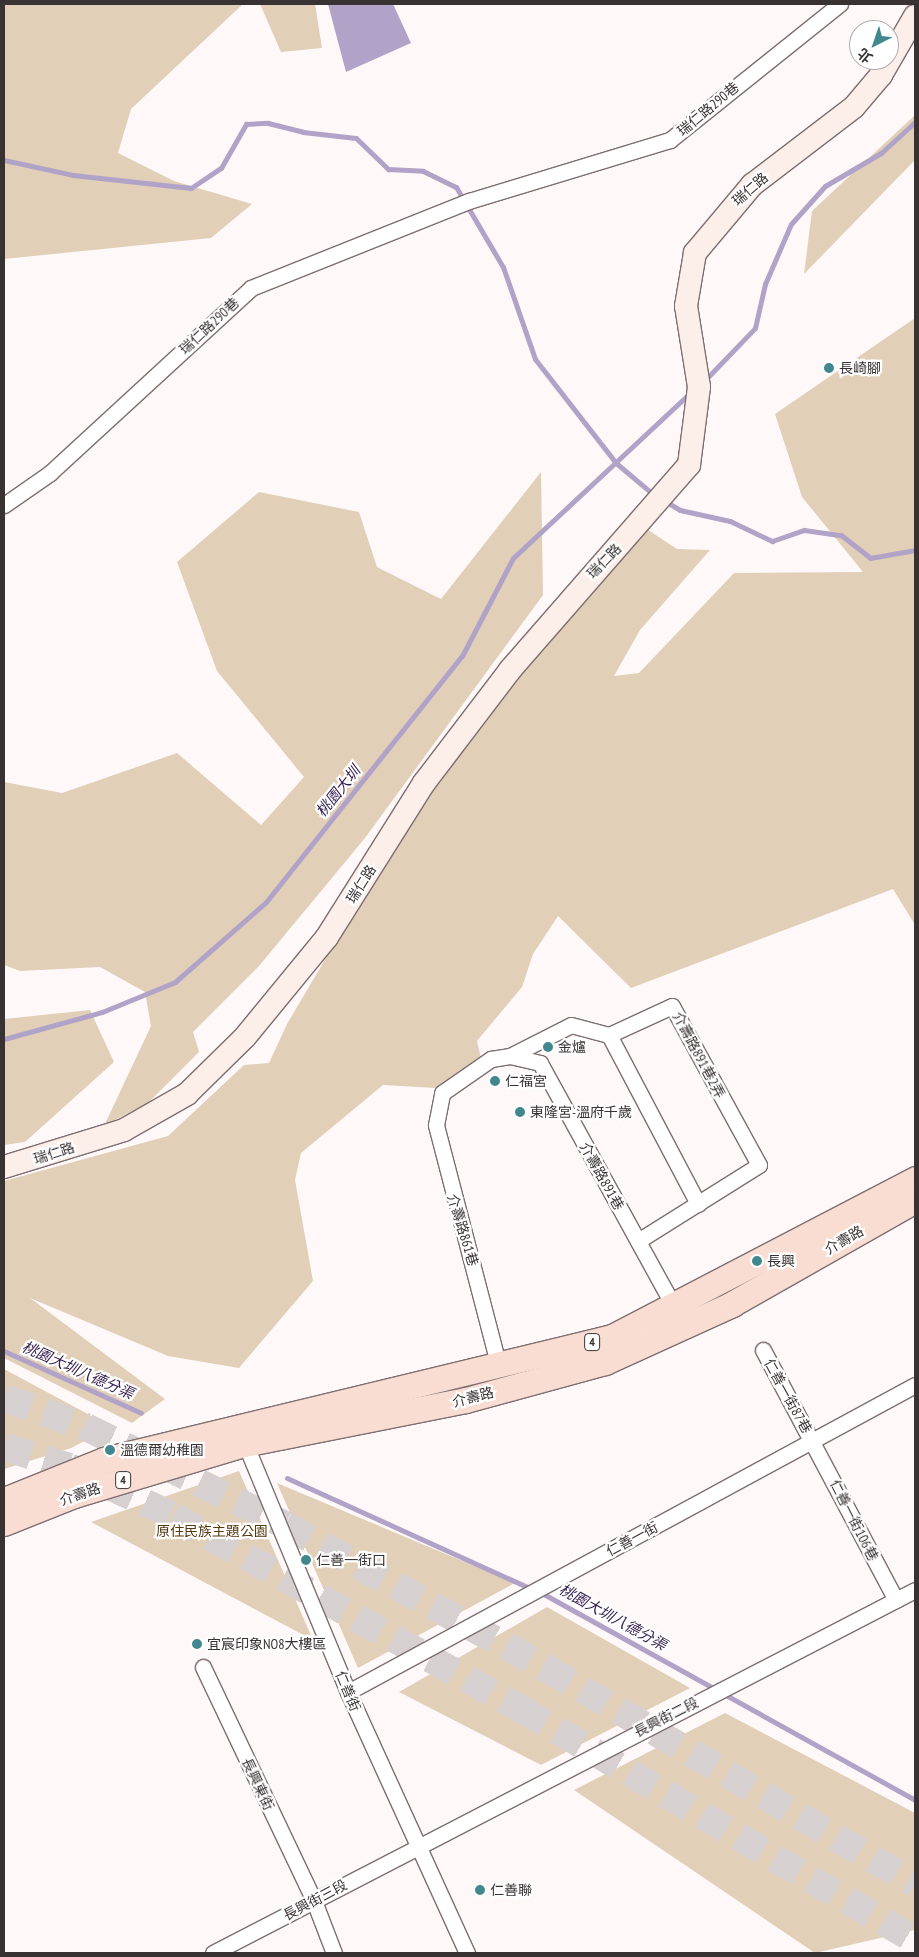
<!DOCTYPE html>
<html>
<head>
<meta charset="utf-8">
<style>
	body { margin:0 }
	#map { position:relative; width:919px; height:1957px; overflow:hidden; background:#fff8f9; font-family:"PT Sans Narrow","Noto Sans TC",sans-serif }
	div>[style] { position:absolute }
	.green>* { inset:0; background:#e1cfb8 }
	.water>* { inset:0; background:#b1a3c8 }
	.stream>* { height:5px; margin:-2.5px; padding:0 2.5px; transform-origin:2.5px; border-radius:2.5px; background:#b1a3c8 }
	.highway-tunnel>* { height:28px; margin-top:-14px; transform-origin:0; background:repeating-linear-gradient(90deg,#d7d0d1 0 28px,transparent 0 42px) }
	.roads { filter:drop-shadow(1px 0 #7d6e70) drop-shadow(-1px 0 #7d6e70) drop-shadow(0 1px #7d6e70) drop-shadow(0 -1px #7d6e70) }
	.street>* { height:15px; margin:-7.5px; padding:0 7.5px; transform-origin:7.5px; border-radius:7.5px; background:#fff }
	.secondary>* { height:22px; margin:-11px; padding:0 11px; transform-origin:11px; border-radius:11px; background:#fceee9 }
	.primary>* { height:25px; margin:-12.5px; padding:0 12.5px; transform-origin:12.5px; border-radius:12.5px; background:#f9ddd3 }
	.dots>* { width:14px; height:14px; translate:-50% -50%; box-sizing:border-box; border:2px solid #fff; border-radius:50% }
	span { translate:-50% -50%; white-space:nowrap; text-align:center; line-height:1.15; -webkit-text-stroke:4.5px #fff; paint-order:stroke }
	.shield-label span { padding:1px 4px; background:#fff; border:1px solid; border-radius:4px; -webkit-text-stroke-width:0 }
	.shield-label { font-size:12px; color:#393233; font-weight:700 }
	.street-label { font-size:14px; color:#393233 }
	.poi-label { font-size:14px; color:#393233 }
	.left { translate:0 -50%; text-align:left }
	.park-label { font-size:14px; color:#55390f }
	.water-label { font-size:15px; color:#341e4e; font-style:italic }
	.frame { position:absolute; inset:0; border:5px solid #393233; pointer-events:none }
	.north { position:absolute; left:849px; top:20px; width:50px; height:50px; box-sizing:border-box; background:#fff; border:1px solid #b0adad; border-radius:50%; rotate:221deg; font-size:14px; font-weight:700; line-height:20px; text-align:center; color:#393233 }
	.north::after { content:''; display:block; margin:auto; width:18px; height:22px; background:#40888e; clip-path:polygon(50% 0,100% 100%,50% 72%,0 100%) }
</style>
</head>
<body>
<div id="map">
	<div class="green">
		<div style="clip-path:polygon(4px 4px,243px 4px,131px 109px,118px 153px,174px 181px,252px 204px,211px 238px,4px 259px)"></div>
		<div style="clip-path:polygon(260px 4px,315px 4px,322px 48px,281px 52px)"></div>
		<div style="clip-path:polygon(915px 115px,915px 160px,804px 274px,812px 211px)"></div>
		<div style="clip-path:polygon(915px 318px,915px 925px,893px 889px,631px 988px,558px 916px,533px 954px,522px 987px,477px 1041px,481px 1058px,436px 1088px,383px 1085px,301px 1153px,295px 1180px,313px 1281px,239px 1368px,168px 1356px,30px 1298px,165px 1399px,132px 1423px,4px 1358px,4px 1181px,168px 1136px,244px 1065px,269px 1063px,287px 1024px,359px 902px,463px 739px,645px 528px,677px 549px,710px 550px,640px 630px,614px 676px,639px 673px,734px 573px,863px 572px,802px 497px,775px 414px)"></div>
		<div style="clip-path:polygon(541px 472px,543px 595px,365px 838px,259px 966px,193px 1032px,199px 1052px,149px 1102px,104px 1126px,151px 1026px,145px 992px,100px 967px,20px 971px,4px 965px,4px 782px,62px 793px,177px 753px,261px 825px,304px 777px,217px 671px,177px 562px,259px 492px,359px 512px,377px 567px,441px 599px)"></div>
		<div style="clip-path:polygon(90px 1010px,114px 1062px,25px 1142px,4px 1145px,4px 1019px)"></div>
		<div style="clip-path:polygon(4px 1369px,112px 1427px,71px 1448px,4px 1469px)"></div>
		<div style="clip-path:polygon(239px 1471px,313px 1640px,91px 1522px)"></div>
		<div style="clip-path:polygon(277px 1483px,515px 1583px,358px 1668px)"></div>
		<div style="clip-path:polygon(547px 1607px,690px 1688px,541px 1765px,399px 1692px)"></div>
		<div style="clip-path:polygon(725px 1713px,915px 1813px,915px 1930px,815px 1953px,574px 1790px)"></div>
	</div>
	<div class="water">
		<div style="clip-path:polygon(328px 4px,393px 4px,411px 43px,346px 72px)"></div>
	</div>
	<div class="stream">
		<div style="left:4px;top:160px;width:71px;rotate:12.3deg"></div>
		<div style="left:73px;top:175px;width:119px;rotate:6.3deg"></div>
		<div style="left:191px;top:188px;width:36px;rotate:-34deg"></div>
		<div style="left:221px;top:168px;width:51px;rotate:-60.4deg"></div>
		<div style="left:246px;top:124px;width:22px;rotate:-3deg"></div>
		<div style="left:268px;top:123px;width:36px;rotate:14deg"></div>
		<div style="left:303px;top:132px;width:53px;rotate:6.5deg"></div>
		<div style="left:356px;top:138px;width:45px;rotate:44.1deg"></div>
		<div style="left:388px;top:169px;width:35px;rotate:3deg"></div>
		<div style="left:423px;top:171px;width:37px;rotate:26deg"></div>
		<div style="left:456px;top:187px;width:93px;rotate:59.6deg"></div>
		<div style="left:503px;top:267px;width:97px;rotate:70.8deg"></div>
		<div style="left:535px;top:359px;width:132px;rotate:52.1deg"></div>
		<div style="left:616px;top:463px;width:51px;rotate:40.2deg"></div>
		<div style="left:705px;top:380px;width:72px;rotate:-46.1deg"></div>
		<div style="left:755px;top:328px;width:45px;rotate:-77.2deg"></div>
		<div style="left:765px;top:284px;width:65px;rotate:-66.6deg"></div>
		<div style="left:791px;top:224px;width:51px;rotate:-48.2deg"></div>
		<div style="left:825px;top:186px;width:65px;rotate:-30.5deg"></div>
		<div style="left:881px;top:153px;width:46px;rotate:-42.4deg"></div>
		<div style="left:665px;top:501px;width:17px;rotate:31deg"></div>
		<div style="left:680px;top:510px;width:51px;rotate:12.4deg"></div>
		<div style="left:730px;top:521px;width:47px;rotate:25.5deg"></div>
		<div style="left:772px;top:541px;width:34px;rotate:-19deg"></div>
		<div style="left:804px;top:530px;width:37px;rotate:8deg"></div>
		<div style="left:841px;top:535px;width:37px;rotate:38deg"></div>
		<div style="left:870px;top:558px;width:46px;rotate:-10.1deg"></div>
		<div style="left:4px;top:1039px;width:102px;rotate:-15.4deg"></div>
		<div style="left:102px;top:1012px;width:79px;rotate:-22.3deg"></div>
		<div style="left:175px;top:982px;width:121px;rotate:-41.3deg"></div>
		<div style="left:266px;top:902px;width:315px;rotate:-51.5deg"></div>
		<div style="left:462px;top:656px;width:110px;rotate:-62.5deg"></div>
		<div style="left:513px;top:558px;width:243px;rotate:-43deg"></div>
		<div style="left:4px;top:1351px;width:150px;rotate:24.3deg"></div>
		<div style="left:287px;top:1478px;width:269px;rotate:24.4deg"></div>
		<div style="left:540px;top:1592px;width:429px;rotate:29deg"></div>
	</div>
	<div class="highway-tunnel">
		<div style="left:4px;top:1398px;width:87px;rotate:19.5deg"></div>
		<div style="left:86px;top:1427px;width:222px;rotate:26.2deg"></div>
		<div style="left:285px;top:1525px;width:298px;rotate:28.7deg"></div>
		<div style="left:546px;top:1668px;width:428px;rotate:30.3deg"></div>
		<div style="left:4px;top:1447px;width:68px;rotate:17.1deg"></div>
		<div style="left:69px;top:1467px;width:115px;rotate:25.2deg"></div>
		<div style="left:173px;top:1516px;width:398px;rotate:29deg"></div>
		<div style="left:521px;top:1709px;width:457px;rotate:30.4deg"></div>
	</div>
	<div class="roads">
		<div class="street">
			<div style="left:4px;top:505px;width:56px;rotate:-34.8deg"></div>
			<div style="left:50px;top:473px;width:273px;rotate:-42.6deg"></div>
			<div style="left:251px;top:288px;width:235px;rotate:-21.8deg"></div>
			<div style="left:469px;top:201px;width:210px;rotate:-16.9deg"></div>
			<div style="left:670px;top:140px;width:218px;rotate:-38.7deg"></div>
			<div style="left:609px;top:1035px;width:191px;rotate:62.2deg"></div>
			<div style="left:510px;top:1056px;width:68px;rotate:-26.9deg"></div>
			<div style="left:571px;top:1025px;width:39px;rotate:15deg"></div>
			<div style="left:609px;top:1035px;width:69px;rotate:-24.7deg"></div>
			<div style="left:672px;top:1006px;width:181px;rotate:61.3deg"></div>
			<div style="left:759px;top:1165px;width:143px;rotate:147.9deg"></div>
			<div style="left:763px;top:1350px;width:283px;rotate:62deg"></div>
			<div style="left:499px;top:1367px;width:250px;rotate:-104.6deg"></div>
			<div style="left:436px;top:1125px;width:33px;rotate:-79deg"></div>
			<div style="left:442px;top:1093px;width:60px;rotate:-34.8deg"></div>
			<div style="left:491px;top:1059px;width:19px;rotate:-9deg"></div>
			<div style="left:510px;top:1056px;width:31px;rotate:13deg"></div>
			<div style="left:540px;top:1063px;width:278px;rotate:61.2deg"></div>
			<div style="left:242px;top:1436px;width:277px;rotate:67.5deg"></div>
			<div style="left:348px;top:1692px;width:287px;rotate:65.5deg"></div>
			<div style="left:203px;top:1667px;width:259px;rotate:64.6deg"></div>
			<div style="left:314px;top:1901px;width:56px;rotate:69deg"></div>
			<div style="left:348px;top:1692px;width:645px;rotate:-28.43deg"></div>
			<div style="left:213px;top:1953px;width:790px;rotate:-27.34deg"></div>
		</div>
		<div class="secondary">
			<div style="left:4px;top:1167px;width:126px;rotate:-17.1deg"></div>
			<div style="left:124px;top:1130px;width:73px;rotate:-29.7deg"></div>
			<div style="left:187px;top:1094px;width:81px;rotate:-44.5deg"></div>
			<div style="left:245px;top:1037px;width:129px;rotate:-50.6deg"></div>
			<div style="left:327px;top:937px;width:182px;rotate:-57.8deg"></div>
			<div style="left:424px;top:783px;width:142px;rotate:-52.7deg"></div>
			<div style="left:510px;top:670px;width:272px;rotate:-48.9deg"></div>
			<div style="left:689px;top:465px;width:79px;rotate:-82.7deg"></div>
			<div style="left:699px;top:387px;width:82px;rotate:-99.1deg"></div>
			<div style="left:686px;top:306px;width:54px;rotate:-80.4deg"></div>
			<div style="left:695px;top:253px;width:89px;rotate:-50deg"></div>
			<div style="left:752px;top:185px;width:128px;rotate:-37.4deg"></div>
			<div style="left:854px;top:107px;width:42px;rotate:-49.8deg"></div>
			<div style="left:881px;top:75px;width:68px;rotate:-60deg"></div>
		</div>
		<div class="primary">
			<div style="left:4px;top:1500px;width:108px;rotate:-21.8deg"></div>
			<div style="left:104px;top:1460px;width:523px;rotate:-13.61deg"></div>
			<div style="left:612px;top:1337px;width:342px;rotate:-27.5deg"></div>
			<div style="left:4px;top:1523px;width:75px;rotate:-21.8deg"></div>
			<div style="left:74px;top:1495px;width:177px;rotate:-16.7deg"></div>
			<div style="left:244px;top:1444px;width:226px;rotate:-11.2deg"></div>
			<div style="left:466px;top:1400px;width:144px;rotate:-15.3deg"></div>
			<div style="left:605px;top:1362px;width:140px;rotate:-24.5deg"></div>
			<div style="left:732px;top:1304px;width:210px;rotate:-29.6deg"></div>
		</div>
	</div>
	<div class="dots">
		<div style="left:829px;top:368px;background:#40888e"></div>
		<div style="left:548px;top:1047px;background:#40888e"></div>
		<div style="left:495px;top:1081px;background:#40888e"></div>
		<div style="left:520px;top:1112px;background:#40888e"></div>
		<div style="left:757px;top:1261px;background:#40888e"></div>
		<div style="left:110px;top:1450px;background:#40888e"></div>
		<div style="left:306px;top:1560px;background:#40888e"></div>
		<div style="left:197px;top:1644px;background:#40888e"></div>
		<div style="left:480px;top:1890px;background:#40888e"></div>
	</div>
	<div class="shield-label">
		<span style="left:592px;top:1342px">4</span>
		<span style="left:123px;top:1480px">4</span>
	</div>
	<div class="street-label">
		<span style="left:708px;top:109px;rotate:-40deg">瑞仁路290巷</span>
		<span style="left:750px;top:189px;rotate:-41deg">瑞仁路</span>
		<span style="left:209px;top:326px;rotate:-43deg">瑞仁路290巷</span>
		<span style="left:604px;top:561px;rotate:-46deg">瑞仁路</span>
		<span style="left:361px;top:884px;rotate:-58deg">瑞仁路</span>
		<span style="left:699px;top:1055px;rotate:62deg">介壽路891巷2弄</span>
		<span style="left:54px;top:1153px;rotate:-18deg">瑞仁路</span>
		<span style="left:602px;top:1176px;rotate:61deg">介壽路891巷</span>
		<span style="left:463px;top:1230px;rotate:73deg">介壽路861巷</span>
		<span style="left:844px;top:1240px;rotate:-30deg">介壽路</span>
		<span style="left:788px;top:1396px;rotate:61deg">仁善一街87巷</span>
		<span style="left:473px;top:1397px;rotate:-14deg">介壽路</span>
		<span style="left:80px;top:1494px;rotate:-19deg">介壽路</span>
		<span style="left:854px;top:1520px;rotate:63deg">仁善一街106巷</span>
		<span style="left:632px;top:1539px;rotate:-28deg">仁善一街</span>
		<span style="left:348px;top:1691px;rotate:67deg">仁善街</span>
		<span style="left:666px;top:1717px;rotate:-27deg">長興街二段</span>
		<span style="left:258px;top:1784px;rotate:65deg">長興東街</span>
		<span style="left:315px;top:1900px;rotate:-28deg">長興街三段</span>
	</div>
	<div class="poi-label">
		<span class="left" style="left:839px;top:368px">長崎腳</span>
		<span class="left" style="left:558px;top:1047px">金爐</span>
		<span class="left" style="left:505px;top:1081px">仁福宮</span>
		<span class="left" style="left:530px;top:1112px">東隆宮-溫府千歲</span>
		<span class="left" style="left:767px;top:1261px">長興</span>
		<span class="left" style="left:120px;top:1450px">溫德爾幼稚園</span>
		<span class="left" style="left:316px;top:1560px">仁善一街口</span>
		<span class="left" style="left:207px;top:1644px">宜宸印象NO8大樓區</span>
		<span class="left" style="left:490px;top:1890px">仁善聯</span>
	</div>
	<div class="park-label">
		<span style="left:212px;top:1531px">原住民族主題公園</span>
	</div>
	<div class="water-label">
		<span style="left:338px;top:791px;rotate:-51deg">桃園大圳</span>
		<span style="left:78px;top:1370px;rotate:24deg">桃園大圳八德分渠</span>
		<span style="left:613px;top:1617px;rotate:29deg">桃園大圳八德分渠</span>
	</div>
	<div class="frame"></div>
	<div class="north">北</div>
</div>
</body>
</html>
